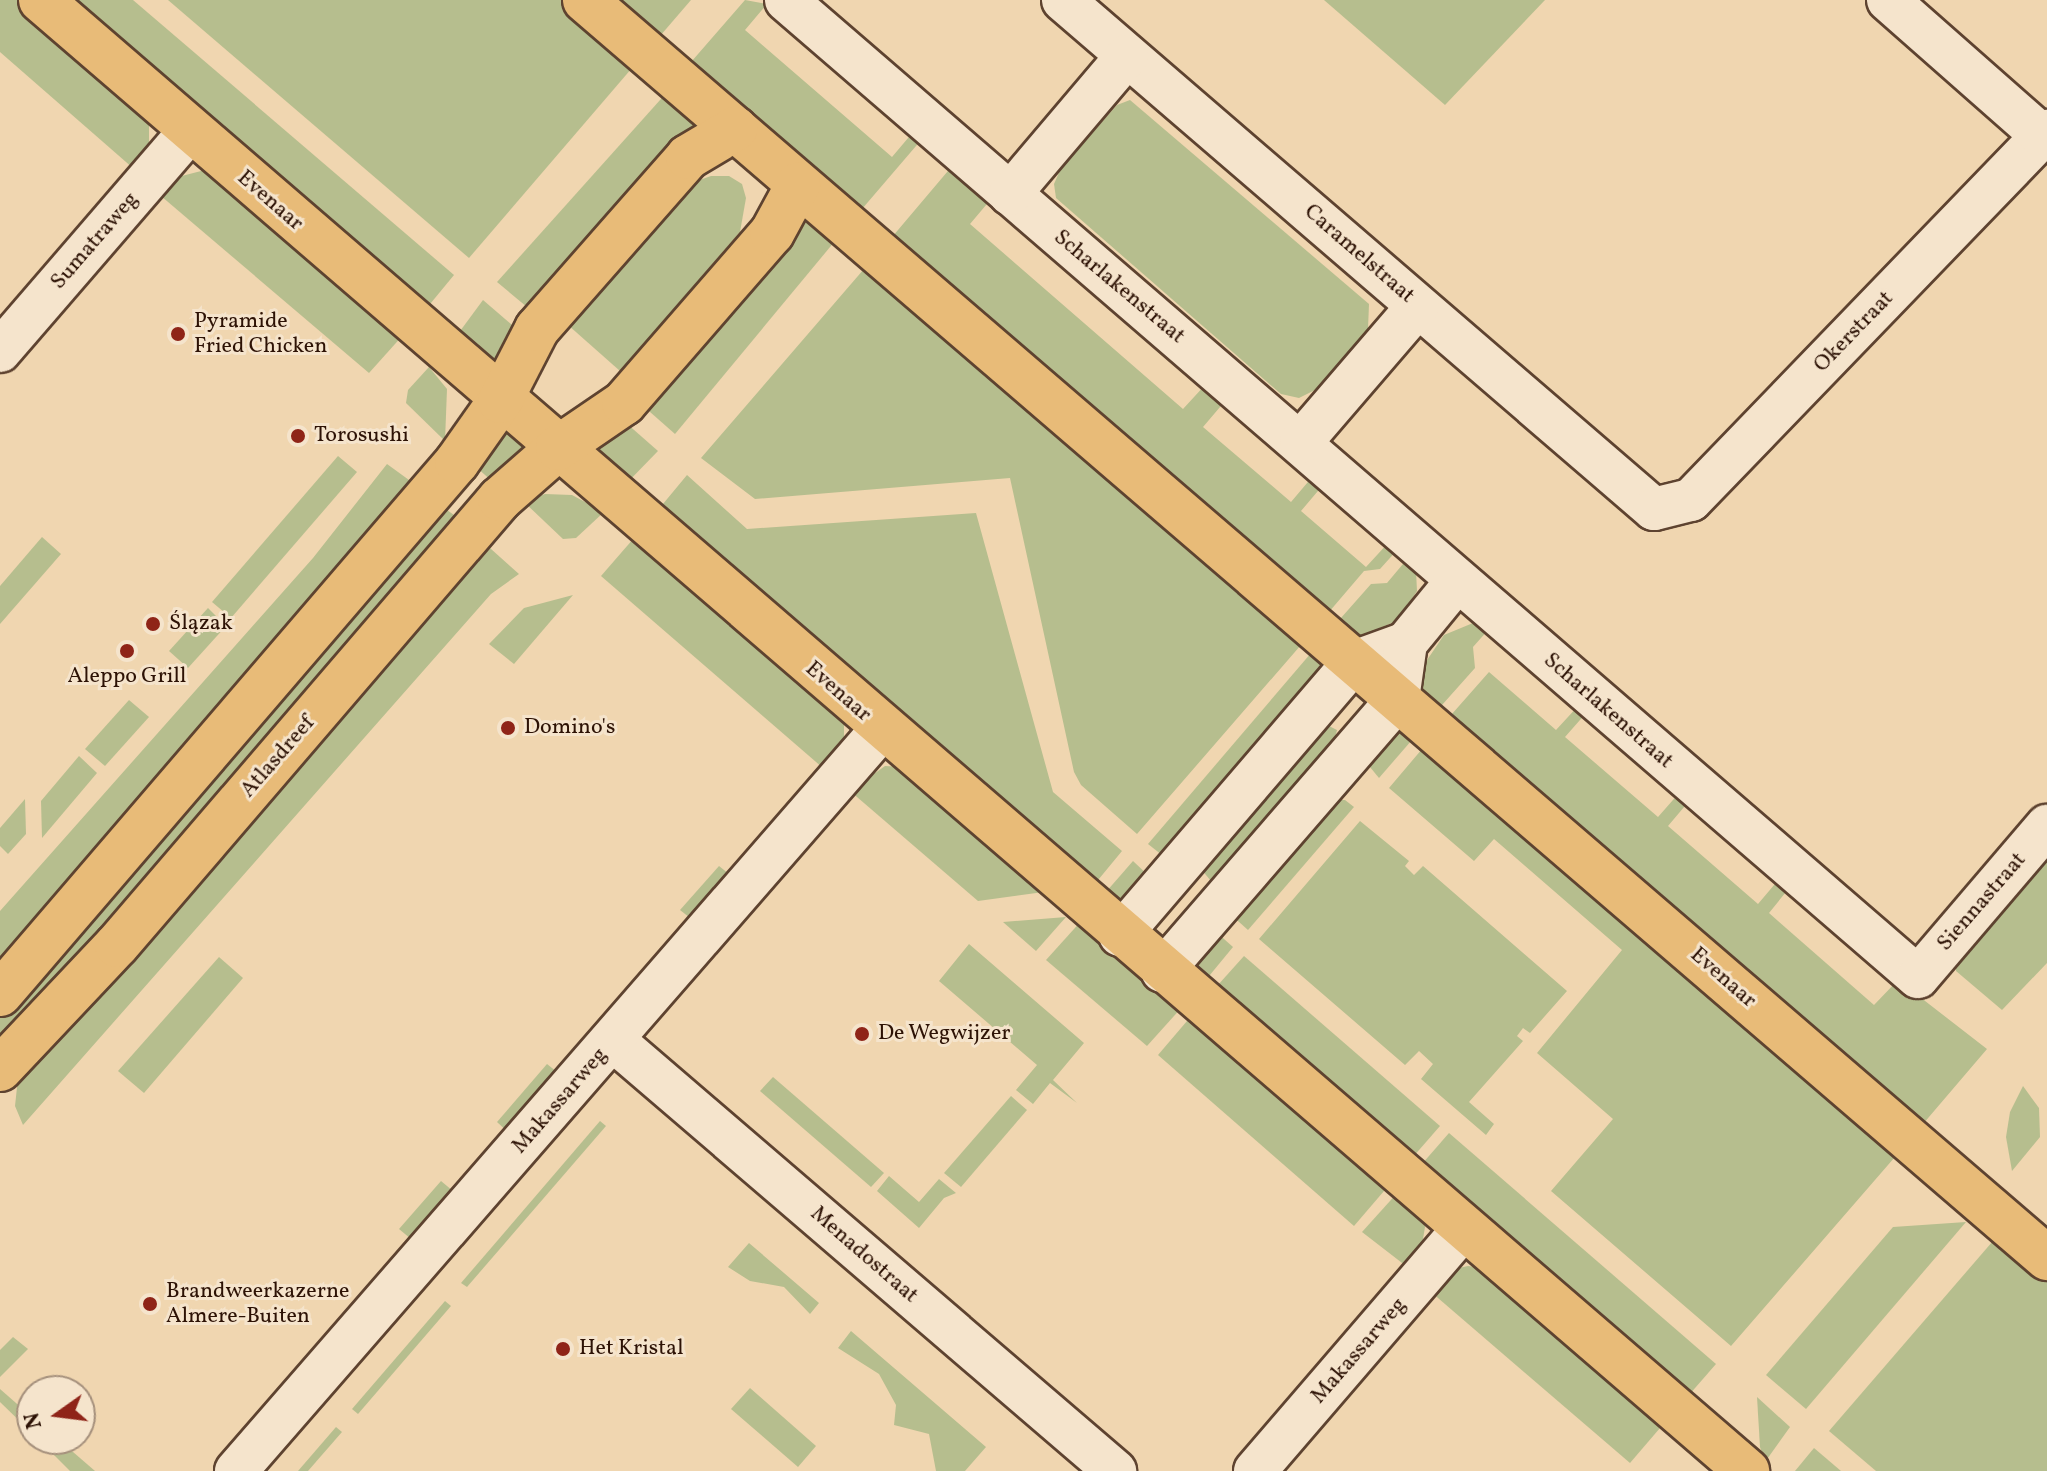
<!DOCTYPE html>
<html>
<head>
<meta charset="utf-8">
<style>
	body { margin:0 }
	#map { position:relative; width:2047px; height:1471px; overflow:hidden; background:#f0d6b0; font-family:Vollkorn,serif }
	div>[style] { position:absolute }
	.green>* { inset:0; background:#b6be8e }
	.roads { filter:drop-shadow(2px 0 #5e4330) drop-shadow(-2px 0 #5e4330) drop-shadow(0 2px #5e4330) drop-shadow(0 -2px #5e4330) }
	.minor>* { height:42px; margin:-21px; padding:0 21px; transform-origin:21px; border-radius:21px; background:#f5e4cc }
	.major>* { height:44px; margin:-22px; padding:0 22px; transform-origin:22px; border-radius:22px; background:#e8bb78 }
	.dots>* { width:22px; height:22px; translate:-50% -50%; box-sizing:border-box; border:4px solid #f5e4cc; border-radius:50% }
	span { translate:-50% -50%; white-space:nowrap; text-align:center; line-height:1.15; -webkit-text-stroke:6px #f5e4cc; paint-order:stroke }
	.street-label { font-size:22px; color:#2d1205 }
	.poi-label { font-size:22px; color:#2d1205 }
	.left { translate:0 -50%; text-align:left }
	.north { position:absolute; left:16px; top:1375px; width:80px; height:80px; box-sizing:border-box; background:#f5e4cc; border:2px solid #a5907c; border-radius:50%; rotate:256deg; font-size:22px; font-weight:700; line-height:32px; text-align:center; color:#2d1205 }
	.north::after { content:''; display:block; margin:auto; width:28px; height:36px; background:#8f2418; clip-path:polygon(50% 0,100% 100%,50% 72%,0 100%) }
</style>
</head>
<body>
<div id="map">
	<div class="green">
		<div style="clip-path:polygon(0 0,20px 0,149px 121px,149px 153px,134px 169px,0 52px)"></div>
		<div style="clip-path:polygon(57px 0,133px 0,454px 275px,421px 315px)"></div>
		<div style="clip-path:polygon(168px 0,567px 0,638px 61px,469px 258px)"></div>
		<div style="clip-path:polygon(604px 0,691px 0,654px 43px)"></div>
		<div style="clip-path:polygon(745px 0,767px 4px,745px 30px,892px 157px,914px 131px,922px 139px,856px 216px,685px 69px)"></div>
		<div style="clip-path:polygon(1324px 0,1545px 0,1445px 105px)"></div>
		<div style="clip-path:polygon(669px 90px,704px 122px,533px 312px,497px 282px)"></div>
		<div style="clip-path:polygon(1130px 100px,1369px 304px,1368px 329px,1315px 390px,1299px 398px,1281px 394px,1056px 198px,1054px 184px,1061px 168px,1117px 105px)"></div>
		<div style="clip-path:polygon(953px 165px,992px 198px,970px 224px,1183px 409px,1206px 384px,1226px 400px,1203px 427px,1291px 502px,1313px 476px,1323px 485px,1301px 511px,1366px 567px,1389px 542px,1398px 549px,1380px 569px,1364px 571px,1323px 619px,887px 243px)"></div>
		<div style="clip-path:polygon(205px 170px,404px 334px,369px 373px,161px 196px,174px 178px)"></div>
		<div style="clip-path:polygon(711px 176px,729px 176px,742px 184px,746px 198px,740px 232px,620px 371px,568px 325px,694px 182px)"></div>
		<div style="clip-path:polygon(801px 205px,840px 235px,675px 434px,641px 404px)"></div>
		<div style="clip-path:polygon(870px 262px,1307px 638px,1137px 834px,1081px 785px,1074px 772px,1010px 478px,755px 499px,701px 458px)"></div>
		<div style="clip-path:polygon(483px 300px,518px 330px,493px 371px,452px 342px)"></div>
		<div style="clip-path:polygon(429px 367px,447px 389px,445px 441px,406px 403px,408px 390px)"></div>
		<div style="clip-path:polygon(625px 422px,658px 451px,622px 488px,588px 453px)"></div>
		<div style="clip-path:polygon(509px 428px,530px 443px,493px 482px,476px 467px)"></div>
		<div style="clip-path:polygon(338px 456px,357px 472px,231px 618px,212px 602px)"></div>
		<div style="clip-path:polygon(387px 464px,420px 488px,0 975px,0 911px,313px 558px)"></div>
		<div style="clip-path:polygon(687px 475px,747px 529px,976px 513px,1053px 792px,1122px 851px,1089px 891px,653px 516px)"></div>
		<div style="clip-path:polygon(545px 494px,572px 495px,604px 512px,576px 538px,563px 539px,524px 502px)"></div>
		<div style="clip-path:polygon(443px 507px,458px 518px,0 1045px,0 1017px)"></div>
		<div style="clip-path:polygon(42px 537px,61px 554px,0 624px,0 586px)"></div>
		<div style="clip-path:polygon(634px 538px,844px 720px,844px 740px,823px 768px,601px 576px)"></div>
		<div style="clip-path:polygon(481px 540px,519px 574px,491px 594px,23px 1125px,15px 1106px,18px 1078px)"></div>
		<div style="clip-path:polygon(1408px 558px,1416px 571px,1417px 591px,1397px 621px,1360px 636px,1333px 627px,1371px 584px,1387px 583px)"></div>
		<div style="clip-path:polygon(573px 595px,514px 664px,489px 644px,524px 608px)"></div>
		<div style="clip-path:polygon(208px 608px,226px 626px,188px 668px,169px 651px)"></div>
		<div style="clip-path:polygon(1473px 623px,1489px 629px,1473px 647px,1475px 668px,1434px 714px,1422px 690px,1423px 666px,1444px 635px)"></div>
		<div style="clip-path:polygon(1317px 646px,1328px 660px,1167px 859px,1148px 844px)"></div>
		<div style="clip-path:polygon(1489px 672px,1556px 730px,1579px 705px,1587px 712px,1565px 737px,1658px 817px,1680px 792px,1690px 800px,1668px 826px,1758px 904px,1780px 878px,1790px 887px,1769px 913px,1874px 1005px,1898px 980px,1987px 1049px,1917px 1131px,1444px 723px)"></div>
		<div style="clip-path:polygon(129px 700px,149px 717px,105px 766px,85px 749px)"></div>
		<div style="clip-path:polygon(1329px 726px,1337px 730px,1334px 742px,1211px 881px,1201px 869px)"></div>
		<div style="clip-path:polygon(1390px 726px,1418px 733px,1379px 778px,1365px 761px)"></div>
		<div style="clip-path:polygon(1428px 742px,1901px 1150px,1731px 1346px,1551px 1191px,1613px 1119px,1537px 1053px,1622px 950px,1494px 839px,1474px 861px,1389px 788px)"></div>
		<div style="clip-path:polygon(79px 756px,97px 773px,42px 838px,41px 801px)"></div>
		<div style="clip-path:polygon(885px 766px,904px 767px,1051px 891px,978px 901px,850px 791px)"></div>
		<div style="clip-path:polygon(25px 799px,26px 834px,8px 854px,0 846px,0 828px)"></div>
		<div style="clip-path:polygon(1332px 800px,1345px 800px,1354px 807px,1248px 930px,1229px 913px)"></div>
		<div style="clip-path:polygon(1360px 821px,1409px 861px,1405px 866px,1414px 875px,1423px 866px,1567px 991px,1530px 1033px,1523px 1028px,1517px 1036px,1523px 1041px,1469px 1102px,1494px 1124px,1486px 1135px,1421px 1079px,1433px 1064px,1419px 1051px,1405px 1065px,1259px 939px)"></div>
		<div style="clip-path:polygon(2047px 850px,2047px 963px,2002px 1010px,1956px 971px,1955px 953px)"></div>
		<div style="clip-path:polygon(1133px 861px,1151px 878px,1126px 907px,1099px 900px)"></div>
		<div style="clip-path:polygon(719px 866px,729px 874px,694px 921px,680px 910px)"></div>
		<div style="clip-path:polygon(1066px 917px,1036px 951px,1003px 922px)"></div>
		<div style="clip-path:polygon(1083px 919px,1183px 1006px,1147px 1046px,1046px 960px)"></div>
		<div style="clip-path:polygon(1215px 931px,1233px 947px,1200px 987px,1192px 957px)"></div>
		<div style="clip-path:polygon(969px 944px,1084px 1043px,1053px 1080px,1077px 1103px,1050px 1083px,1033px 1104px,1016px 1090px,1037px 1065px,939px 981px)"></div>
		<div style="clip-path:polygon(1244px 956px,1440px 1126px,1406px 1165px,1209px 995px)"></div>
		<div style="clip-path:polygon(219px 957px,243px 978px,144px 1093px,118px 1071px)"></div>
		<div style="clip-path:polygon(1193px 1014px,1390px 1184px,1354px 1226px,1158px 1055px)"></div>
		<div style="clip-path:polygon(547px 1064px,562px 1076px,511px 1135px,497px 1122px)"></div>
		<div style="clip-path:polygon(773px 1077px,884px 1173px,871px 1187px,760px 1091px)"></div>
		<div style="clip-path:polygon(2023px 1086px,2039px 1108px,2040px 1137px,2012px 1171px,2006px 1137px,2010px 1112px)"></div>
		<div style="clip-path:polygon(1011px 1096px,1027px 1110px,961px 1187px,944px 1173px)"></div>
		<div style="clip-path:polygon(600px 1121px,606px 1126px,467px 1287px,461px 1283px)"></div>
		<div style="clip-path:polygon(1449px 1133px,1716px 1364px,1682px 1403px,1415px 1172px)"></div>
		<div style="clip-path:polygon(889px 1176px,919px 1202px,939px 1179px,956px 1193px,944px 1198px,919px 1228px,877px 1191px)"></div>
		<div style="clip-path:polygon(441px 1181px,459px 1196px,417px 1244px,399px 1229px)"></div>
		<div style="clip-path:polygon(1399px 1191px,1423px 1217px,1425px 1227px,1421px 1251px,1406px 1266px,1362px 1232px)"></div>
		<div style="clip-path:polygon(1966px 1222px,1806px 1409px,1766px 1375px,1893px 1227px)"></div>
		<div style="clip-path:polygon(1999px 1234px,2047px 1276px,2047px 1471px,1876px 1471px,1829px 1431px)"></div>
		<div style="clip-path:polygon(749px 1243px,819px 1303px,810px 1314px,784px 1287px,750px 1281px,728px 1267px)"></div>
		<div style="clip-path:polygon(1468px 1266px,1484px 1268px,1666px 1421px,1630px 1463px,1431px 1292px,1454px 1269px)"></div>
		<div style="clip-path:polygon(445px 1301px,451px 1306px,358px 1414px,352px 1409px)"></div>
		<div style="clip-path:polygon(851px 1331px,986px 1447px,965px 1471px,936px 1471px,929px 1434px,894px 1425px,896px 1405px,879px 1374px,838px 1348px)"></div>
		<div style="clip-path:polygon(13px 1337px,28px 1349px,0 1377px,0 1350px)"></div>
		<div style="clip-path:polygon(750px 1388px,816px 1446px,798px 1467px,731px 1409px)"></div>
		<div style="clip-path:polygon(0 1389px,32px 1417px,32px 1433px,0 1402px)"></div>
		<div style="clip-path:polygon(1757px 1397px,1790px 1427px,1765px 1462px,1760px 1447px)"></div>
		<div style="clip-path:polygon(336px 1427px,342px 1432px,308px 1471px,298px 1471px)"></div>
		<div style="clip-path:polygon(38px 1439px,58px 1439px,95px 1471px,70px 1471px)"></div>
		<div style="clip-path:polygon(1814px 1448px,1841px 1471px,1795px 1471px)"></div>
	</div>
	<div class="roads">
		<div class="minor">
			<div style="left:786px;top:0;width:1495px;rotate:40.8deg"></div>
			<div style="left:1918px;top:977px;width:199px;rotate:-49.5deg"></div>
			<div style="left:1063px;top:0;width:780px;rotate:40.74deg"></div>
			<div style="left:1654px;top:509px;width:38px;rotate:-14deg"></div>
			<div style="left:1691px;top:500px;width:513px;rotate:-46.03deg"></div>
			<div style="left:1888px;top:0;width:205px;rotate:41.4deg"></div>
			<div style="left:1010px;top:194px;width:181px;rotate:-49.7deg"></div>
			<div style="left:0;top:351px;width:291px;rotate:-49.2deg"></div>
			<div style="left:1301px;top:442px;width:179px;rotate:-49.3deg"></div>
			<div style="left:1406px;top:643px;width:80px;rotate:-50.6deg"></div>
			<div style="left:1120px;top:935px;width:360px;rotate:-49.4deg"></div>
			<div style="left:1354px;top:662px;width:55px;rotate:-20.1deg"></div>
			<div style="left:1406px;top:643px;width:57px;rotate:98.1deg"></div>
			<div style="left:1398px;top:699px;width:360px;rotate:130.9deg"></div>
			<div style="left:613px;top:1040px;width:662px;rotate:40.65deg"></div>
			<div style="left:236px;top:1471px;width:982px;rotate:-48.96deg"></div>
			<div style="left:1255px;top:1471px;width:318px;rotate:-49.3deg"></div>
		</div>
		<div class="major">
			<div style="left:41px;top:0;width:2253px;rotate:40.77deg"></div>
			<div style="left:585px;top:0;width:1929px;rotate:40.71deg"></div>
			<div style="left:0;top:994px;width:701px;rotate:-49.34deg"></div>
			<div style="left:457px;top:462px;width:75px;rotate:-54.8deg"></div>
			<div style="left:500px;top:401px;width:81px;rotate:-62.8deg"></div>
			<div style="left:537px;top:329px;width:229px;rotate:-48.7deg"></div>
			<div style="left:688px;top:157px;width:55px;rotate:-30.8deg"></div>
			<div style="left:0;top:1069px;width:170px;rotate:-46.7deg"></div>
			<div style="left:117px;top:945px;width:588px;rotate:-49.35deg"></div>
			<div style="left:500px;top:499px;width:77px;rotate:-41.3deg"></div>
			<div style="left:558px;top:448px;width:80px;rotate:-34.3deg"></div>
			<div style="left:624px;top:403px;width:225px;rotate:-49deg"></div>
			<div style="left:772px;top:233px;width:55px;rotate:-61.6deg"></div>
		</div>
	</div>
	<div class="dots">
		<div style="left:178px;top:334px;background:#8f2418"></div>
		<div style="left:298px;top:436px;background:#8f2418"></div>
		<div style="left:153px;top:624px;background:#8f2418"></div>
		<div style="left:127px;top:651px;background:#8f2418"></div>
		<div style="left:508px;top:728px;background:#8f2418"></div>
		<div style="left:862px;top:1034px;background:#8f2418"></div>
		<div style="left:150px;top:1304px;background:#8f2418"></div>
		<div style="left:563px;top:1349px;background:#8f2418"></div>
	</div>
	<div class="street-label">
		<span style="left:270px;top:201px;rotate:41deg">Evenaar</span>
		<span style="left:95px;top:241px;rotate:-49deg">Sumatraweg</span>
		<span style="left:1359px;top:254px;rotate:41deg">Caramelstraat</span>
		<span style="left:1119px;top:287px;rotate:40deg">Scharlakenstraat</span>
		<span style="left:1854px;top:332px;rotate:-46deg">Okerstraat</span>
		<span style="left:838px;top:692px;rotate:41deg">Evenaar</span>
		<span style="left:1608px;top:711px;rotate:41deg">Scharlakenstraat</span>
		<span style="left:278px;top:757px;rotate:-49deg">Atlasdreef</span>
		<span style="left:1982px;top:902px;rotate:-49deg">Siennastraat</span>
		<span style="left:1723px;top:978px;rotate:41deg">Evenaar</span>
		<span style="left:560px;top:1101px;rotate:-49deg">Makassarweg</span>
		<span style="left:864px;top:1255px;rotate:41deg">Menadostraat</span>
		<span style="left:1359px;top:1351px;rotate:-49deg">Makassarweg</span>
	</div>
	<div class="poi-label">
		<span class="left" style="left:194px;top:334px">Pyramide<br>Fried Chicken</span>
		<span class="left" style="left:314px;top:436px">Torosushi</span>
		<span class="left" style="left:169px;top:624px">Ślązak</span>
		<span style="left:127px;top:677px">Aleppo Grill</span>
		<span class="left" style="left:524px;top:728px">Domino's</span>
		<span class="left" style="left:878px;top:1034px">De Wegwijzer</span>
		<span class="left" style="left:166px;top:1304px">Brandweerkazerne<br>Almere-Buiten</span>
		<span class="left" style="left:579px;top:1349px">Het Kristal</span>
	</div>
	<div class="north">N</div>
</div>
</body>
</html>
